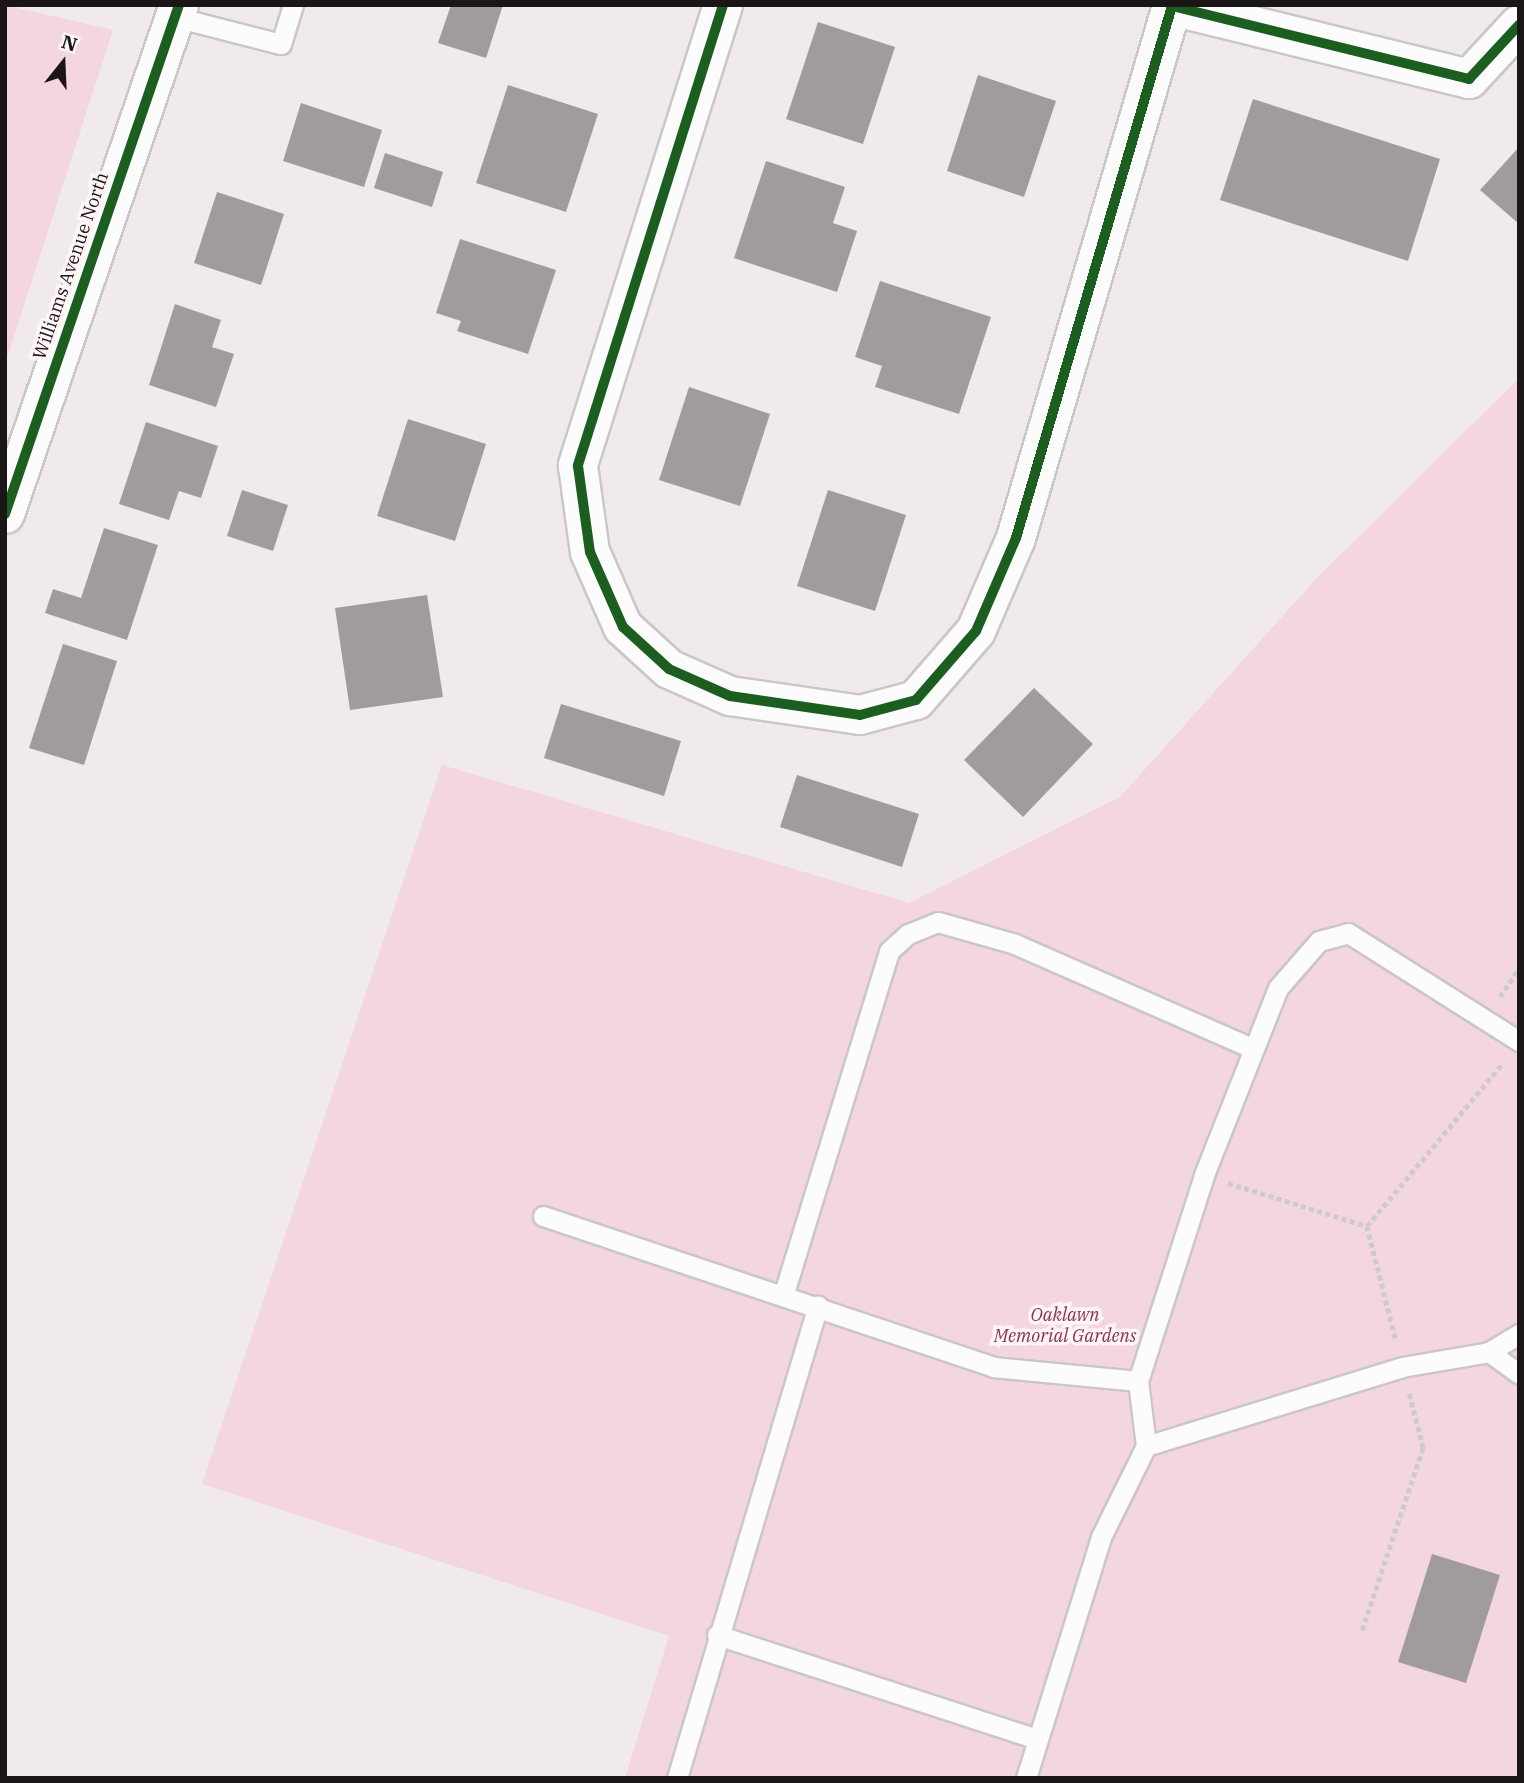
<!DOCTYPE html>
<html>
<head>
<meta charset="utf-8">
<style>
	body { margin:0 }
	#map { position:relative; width:1524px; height:1783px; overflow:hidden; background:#f0eaeb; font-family:"IBM Plex Serif",serif }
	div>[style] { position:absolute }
	.green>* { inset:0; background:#f4d6de }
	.building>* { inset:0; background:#a09c9d }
	.path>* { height:4.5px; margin-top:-2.25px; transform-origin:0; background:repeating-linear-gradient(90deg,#cecbcc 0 5px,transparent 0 8.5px) }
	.roads { filter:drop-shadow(2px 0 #cbc6c7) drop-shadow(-2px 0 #cbc6c7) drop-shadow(0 2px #cbc6c7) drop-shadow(0 -2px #cbc6c7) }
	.service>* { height:19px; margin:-9.5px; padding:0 9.5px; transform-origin:9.5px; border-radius:9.5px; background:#fdfcfc }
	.minor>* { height:38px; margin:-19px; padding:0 19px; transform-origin:19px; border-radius:19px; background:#fdfcfc }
	.cycleway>* { height:10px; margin:-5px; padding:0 5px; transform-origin:5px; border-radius:5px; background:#1b5e20 }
	span { translate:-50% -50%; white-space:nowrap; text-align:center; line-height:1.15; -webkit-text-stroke:7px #fef5f7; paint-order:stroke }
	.street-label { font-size:18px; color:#1a1516 }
	.park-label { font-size:18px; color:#8a3253; font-style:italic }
	.frame { position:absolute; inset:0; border:7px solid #1a1516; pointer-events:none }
	.north { position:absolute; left:28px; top:28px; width:70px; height:70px; -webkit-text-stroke:5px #fef5f7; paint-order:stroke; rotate:18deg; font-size:19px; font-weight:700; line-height:28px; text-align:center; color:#1a1516 }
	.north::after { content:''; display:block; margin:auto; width:24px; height:32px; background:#1a1516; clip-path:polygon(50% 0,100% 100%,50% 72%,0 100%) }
</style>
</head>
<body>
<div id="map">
	<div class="green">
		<div style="clip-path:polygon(5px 5px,113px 30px,5px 364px)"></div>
		<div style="clip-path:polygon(1519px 378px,1519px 1778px,625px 1778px,669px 1636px,202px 1484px,442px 765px,909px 903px,1120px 797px,1315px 580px)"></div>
	</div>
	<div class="building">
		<div style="clip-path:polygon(451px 5px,503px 5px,486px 58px,438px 43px)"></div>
		<div style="clip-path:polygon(818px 22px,895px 47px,863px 144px,786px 119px)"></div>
		<div style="clip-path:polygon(978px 75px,1056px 101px,1024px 197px,947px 171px)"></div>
		<div style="clip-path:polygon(508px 85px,598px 114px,566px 212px,476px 183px)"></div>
		<div style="clip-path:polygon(1253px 99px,1440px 159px,1408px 261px,1220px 200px)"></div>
		<div style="clip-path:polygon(301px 103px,382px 130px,364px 187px,283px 161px)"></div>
		<div style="clip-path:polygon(1519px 147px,1519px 224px,1480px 190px)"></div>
		<div style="clip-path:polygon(385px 153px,443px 172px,432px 207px,374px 188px)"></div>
		<div style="clip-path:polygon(766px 161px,845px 187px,833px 223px,857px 231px,837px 292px,734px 258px)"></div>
		<div style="clip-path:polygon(217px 192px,284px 214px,261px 285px,194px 263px)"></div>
		<div style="clip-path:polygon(460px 239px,556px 270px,528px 354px,457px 331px,461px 321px,436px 313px)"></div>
		<div style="clip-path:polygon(880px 281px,991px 317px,959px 414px,875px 387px,882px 366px,855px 357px)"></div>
		<div style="clip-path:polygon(175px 304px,221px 320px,212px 347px,234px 354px,216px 407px,149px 385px)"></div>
		<div style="clip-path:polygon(689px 387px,770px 414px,740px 506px,659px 480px)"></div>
		<div style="clip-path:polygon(408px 419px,486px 444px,455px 541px,377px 516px)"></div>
		<div style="clip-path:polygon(146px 422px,218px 446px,201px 498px,179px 491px,169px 520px,119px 504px)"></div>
		<div style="clip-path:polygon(242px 490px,288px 505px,273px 551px,227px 536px)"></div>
		<div style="clip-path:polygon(828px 490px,906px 515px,875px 611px,797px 586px)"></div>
		<div style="clip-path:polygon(104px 528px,158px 545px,127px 640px,45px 613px,53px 589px,81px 598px)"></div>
		<div style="clip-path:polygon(427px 595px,443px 697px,350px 710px,335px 608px)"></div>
		<div style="clip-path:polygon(63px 644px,117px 661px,84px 765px,29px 748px)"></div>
		<div style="clip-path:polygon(1034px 688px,1093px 744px,1023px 817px,964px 760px)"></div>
		<div style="clip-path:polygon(561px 704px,681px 741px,664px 796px,544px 758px)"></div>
		<div style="clip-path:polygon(797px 775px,919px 814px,902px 867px,780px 827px)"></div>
		<div style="clip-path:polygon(1432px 1554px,1500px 1575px,1466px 1683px,1398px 1662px)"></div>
	</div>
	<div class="path">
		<div style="left:1500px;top:997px;width:35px;rotate:-57deg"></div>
		<div style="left:1228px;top:1183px;width:145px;rotate:17.2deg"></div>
		<div style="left:1367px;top:1226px;width:119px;rotate:75.8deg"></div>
		<div style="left:1367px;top:1226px;width:212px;rotate:-50.2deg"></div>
		<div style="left:1362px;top:1630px;width:192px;rotate:-71.5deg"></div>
		<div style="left:1423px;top:1448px;width:57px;rotate:-104.3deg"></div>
	</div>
	<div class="roads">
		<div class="service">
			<div style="left:175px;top:17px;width:109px;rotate:14.3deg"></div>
			<div style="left:281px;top:44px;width:41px;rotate:-72.9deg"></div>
			<div style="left:543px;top:1216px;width:475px;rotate:18.5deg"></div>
			<div style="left:993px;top:1367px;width:146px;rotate:5.5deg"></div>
			<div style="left:784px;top:1293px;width:358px;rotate:-72.9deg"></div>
			<div style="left:889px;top:951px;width:25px;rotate:-42deg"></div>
			<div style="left:908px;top:934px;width:32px;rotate:-22deg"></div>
			<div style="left:938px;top:922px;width:80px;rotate:15.9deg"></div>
			<div style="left:1015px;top:944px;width:257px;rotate:23.7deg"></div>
			<div style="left:1489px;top:1352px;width:37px;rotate:36deg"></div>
			<div style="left:1146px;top:1446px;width:65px;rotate:-97deg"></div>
			<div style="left:1138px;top:1381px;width:216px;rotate:-72.2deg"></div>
			<div style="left:1204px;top:1175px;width:201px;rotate:-68.4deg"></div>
			<div style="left:1278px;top:988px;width:62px;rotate:-48.9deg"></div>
			<div style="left:1319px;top:941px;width:30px;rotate:-15deg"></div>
			<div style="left:1348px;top:933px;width:202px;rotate:32.3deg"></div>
			<div style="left:717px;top:1635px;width:336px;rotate:18deg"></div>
			<div style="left:677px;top:1778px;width:493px;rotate:-73.4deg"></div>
			<div style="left:1026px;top:1778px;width:252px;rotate:-72.7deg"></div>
			<div style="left:1101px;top:1537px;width:102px;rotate:-63.7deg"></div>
			<div style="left:1146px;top:1446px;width:268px;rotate:-17.1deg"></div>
			<div style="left:1402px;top:1367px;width:88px;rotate:-9.8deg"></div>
			<div style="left:1489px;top:1352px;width:35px;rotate:-31deg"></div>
		</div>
		<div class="minor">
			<div style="left:723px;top:5px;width:483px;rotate:107.5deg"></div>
			<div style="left:578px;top:466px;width:87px;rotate:82.1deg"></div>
			<div style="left:590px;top:552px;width:82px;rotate:66.3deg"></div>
			<div style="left:623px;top:627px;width:62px;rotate:42.4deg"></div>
			<div style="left:669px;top:669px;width:67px;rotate:23.9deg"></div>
			<div style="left:730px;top:696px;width:131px;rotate:8.3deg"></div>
			<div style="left:860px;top:715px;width:58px;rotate:-15deg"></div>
			<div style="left:916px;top:700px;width:91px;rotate:-49deg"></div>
			<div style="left:976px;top:631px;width:101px;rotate:-66.7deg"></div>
			<div style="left:1016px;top:538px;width:554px;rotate:-73.66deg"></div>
			<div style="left:1172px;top:6px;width:306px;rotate:13.8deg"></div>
			<div style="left:1469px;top:79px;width:74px;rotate:-47.2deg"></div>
			<div style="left:5px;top:514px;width:538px;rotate:-71.13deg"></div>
		</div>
	</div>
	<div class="cycleway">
		<div style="left:723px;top:5px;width:483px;rotate:107.5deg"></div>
		<div style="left:578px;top:466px;width:87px;rotate:82.1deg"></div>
		<div style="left:590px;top:552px;width:82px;rotate:66.3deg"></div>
		<div style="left:623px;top:627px;width:62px;rotate:42.4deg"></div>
		<div style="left:669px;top:669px;width:67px;rotate:23.9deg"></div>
		<div style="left:730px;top:696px;width:131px;rotate:8.3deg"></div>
		<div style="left:860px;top:715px;width:58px;rotate:-15deg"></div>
		<div style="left:916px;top:700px;width:91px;rotate:-49deg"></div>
		<div style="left:976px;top:631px;width:101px;rotate:-66.7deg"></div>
		<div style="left:1016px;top:538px;width:554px;rotate:-73.66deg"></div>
		<div style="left:1172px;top:6px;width:306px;rotate:13.8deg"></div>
		<div style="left:1469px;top:79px;width:74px;rotate:-47.2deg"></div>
		<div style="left:5px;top:514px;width:538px;rotate:-71.13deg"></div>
	</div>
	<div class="street-label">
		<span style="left:71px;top:266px;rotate:-71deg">Williams Avenue North</span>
	</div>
	<div class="park-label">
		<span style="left:1065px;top:1326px">Oaklawn<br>Memorial Gardens</span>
	</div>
	<div class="frame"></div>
	<div class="north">N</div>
</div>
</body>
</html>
